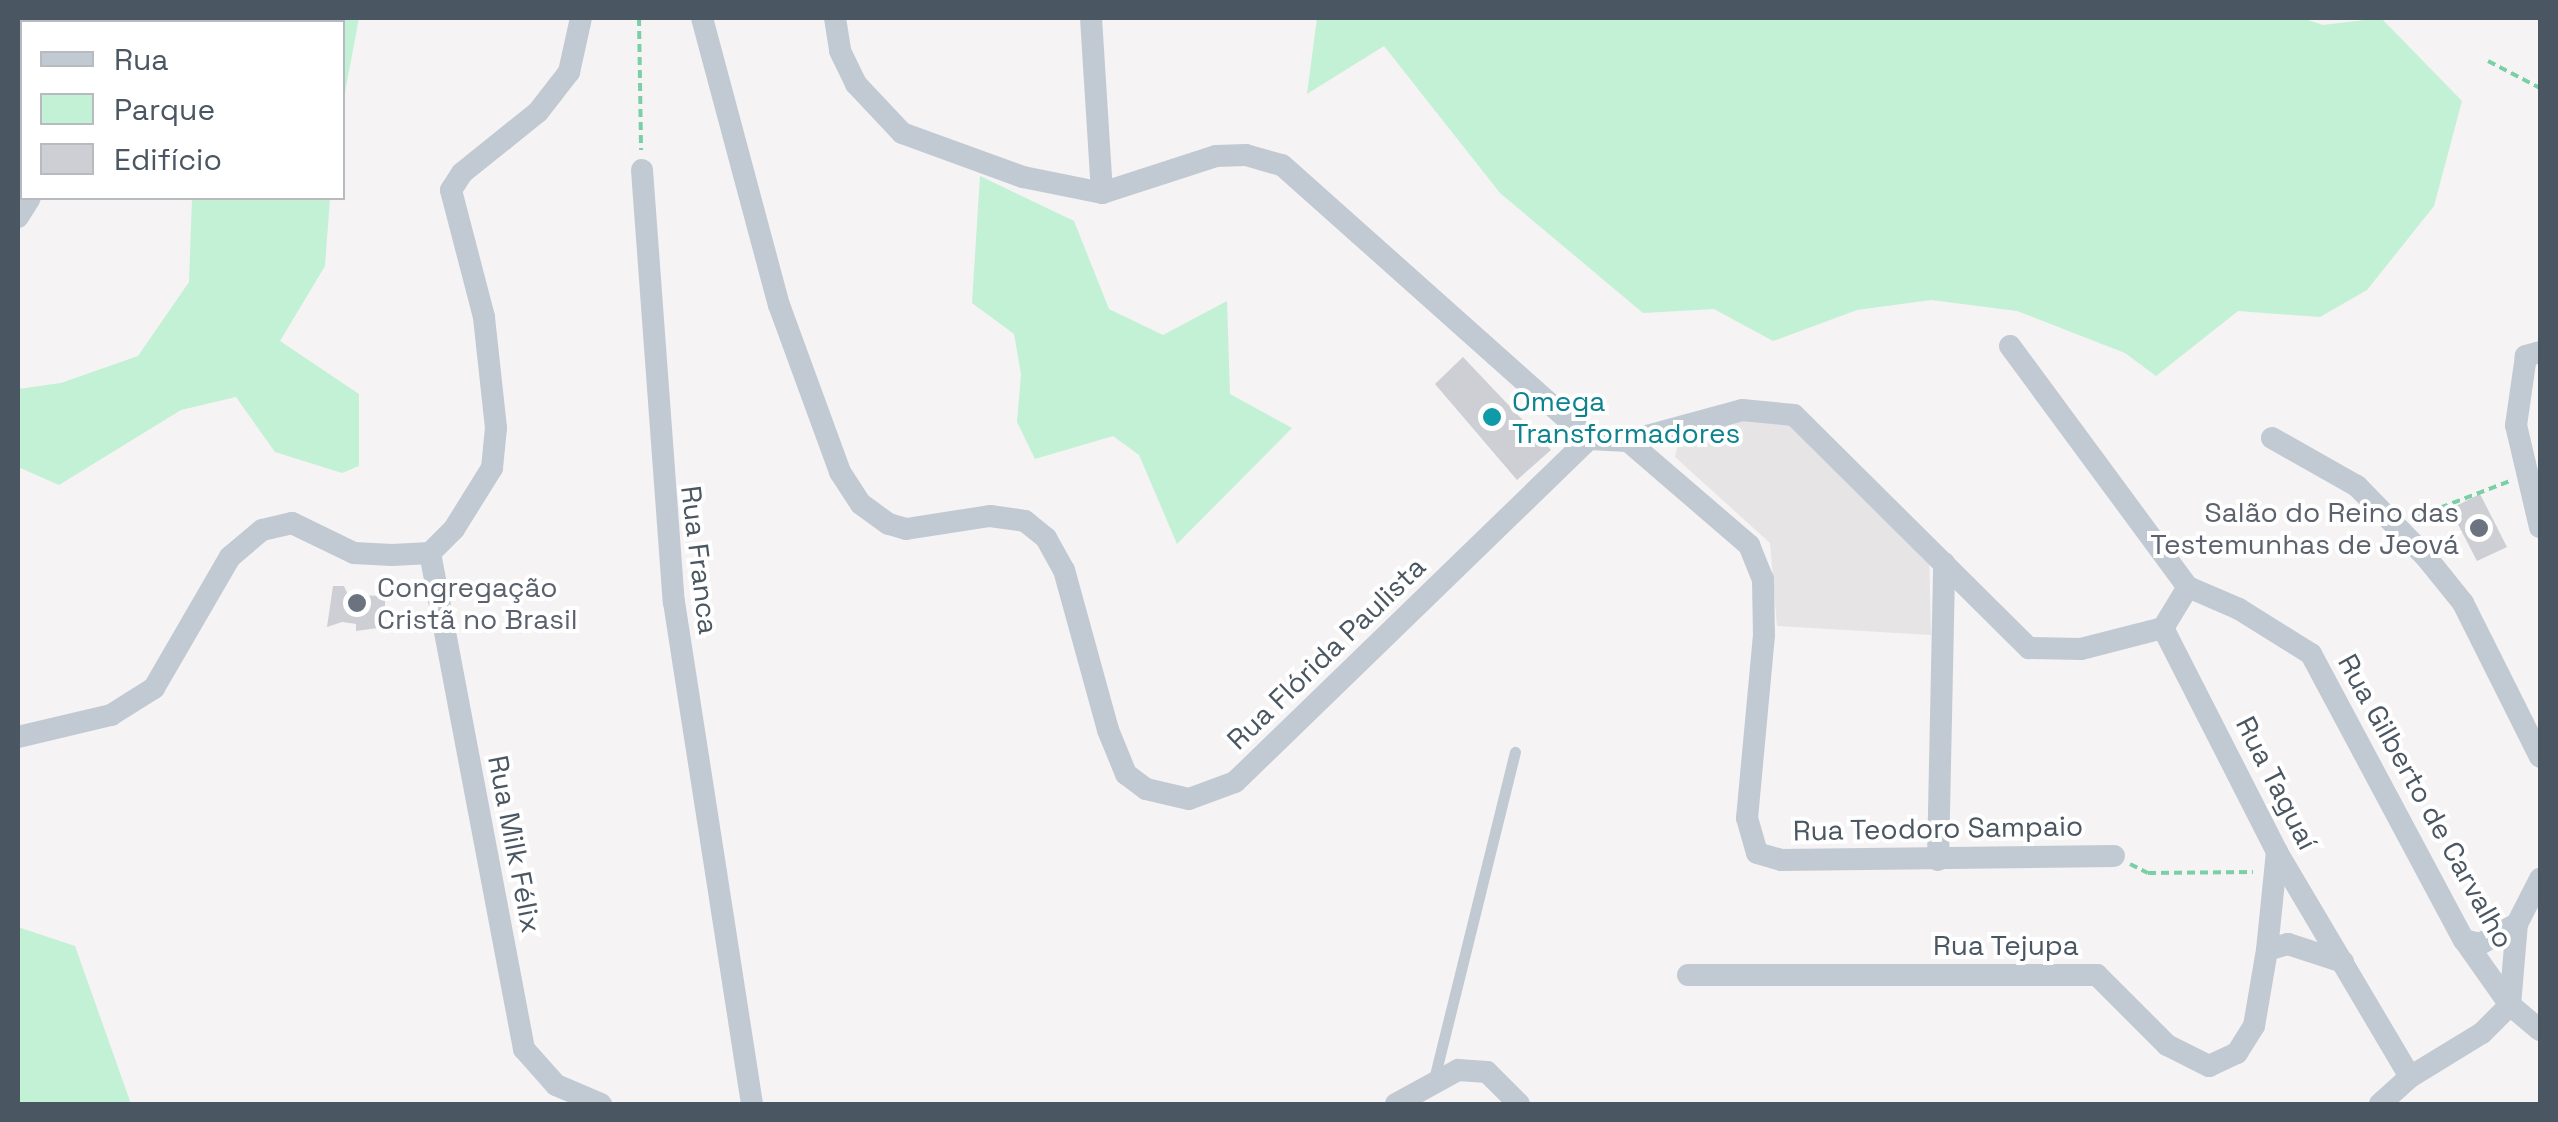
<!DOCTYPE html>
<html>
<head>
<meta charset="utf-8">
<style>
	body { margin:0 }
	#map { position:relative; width:2558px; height:1122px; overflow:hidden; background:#f5f3f3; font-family:"Space Grotesk",sans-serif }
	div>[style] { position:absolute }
	.education>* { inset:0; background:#e6e4e5 }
	.green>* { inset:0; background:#c3f1d5 }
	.building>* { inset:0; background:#cdcfd5 }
	.path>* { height:4px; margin-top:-2px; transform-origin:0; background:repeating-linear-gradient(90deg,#7ad0a6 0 8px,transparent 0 13px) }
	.service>* { height:11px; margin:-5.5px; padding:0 5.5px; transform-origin:5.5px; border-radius:5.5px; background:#c1cad2 }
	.minor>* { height:22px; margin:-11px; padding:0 11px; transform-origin:11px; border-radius:11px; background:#c1cad2 }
	.dots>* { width:28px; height:28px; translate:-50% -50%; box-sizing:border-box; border:5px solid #fff; border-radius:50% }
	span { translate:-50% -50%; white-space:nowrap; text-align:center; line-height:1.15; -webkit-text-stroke:8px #fff; paint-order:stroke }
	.culture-label { font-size:28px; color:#0d838f }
	.left { translate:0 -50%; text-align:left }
	.worship-label { font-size:28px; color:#5b616d }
	.right { translate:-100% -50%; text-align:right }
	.street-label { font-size:28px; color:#4a5661 }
	.frame { position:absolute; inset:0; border:20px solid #4a5661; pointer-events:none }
	.legend { position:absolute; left:20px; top:20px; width:325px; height:180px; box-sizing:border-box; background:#fff; border:2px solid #b7bbc0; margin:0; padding:12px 18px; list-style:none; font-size:30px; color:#4a5661 }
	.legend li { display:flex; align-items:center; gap:20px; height:50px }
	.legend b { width:50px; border:2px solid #b7bbc0 }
</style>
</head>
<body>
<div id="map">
	<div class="education">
		<div style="clip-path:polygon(1786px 415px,1929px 553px,1931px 635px,1777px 626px,1770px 543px,1675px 457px,1680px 435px,1731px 418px)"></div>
	</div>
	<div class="green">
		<div style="clip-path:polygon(232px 18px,359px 18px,343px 103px,342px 22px,230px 22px)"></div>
		<div style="clip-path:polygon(1317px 18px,2302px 18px,2323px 25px,2381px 18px,2462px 101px,2434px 206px,2367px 290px,2320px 317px,2238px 311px,2156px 376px,2125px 353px,2017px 311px,1931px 300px,1857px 310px,1773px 341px,1714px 309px,1643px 313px,1500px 193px,1384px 46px,1307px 94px)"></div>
		<div style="clip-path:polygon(980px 176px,1074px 221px,1109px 309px,1163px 335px,1227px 301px,1230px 394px,1292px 428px,1177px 544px,1139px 455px,1113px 436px,1035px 459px,1017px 422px,1021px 374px,1014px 334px,972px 303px)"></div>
		<div style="clip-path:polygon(192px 198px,330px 198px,325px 266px,280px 341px,359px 394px,359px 466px,342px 473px,275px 452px,236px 397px,181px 410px,59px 485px,18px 467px,18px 389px,61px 383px,138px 356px,189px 282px)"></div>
		<div style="clip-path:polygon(18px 927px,75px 946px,131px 1104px,18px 1104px)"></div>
	</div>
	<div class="building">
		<div style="clip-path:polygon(1463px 357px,1551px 450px,1517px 480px,1435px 384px)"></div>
		<div style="clip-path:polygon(2480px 494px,2507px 547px,2477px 561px,2450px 509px)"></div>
		<div style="clip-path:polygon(333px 586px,344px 586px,348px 595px,385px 596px,385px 627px,356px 631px,356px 624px,342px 622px,327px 627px)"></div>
	</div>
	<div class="path">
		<div style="left:639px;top:18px;width:132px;rotate:89.1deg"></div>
		<div style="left:2488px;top:61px;width:59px;rotate:27.4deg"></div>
		<div style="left:2416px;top:517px;width:101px;rotate:-21deg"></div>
		<div style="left:2130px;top:864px;width:20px;rotate:27deg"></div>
		<div style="left:2148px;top:873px;width:105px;rotate:-0.5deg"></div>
	</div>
	<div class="service">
		<div style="left:1434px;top:1079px;width:337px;rotate:-76.1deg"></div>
	</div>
	<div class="minor">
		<div style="left:702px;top:18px;width:297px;rotate:75deg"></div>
		<div style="left:779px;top:305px;width:178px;rotate:69.9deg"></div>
		<div style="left:840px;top:472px;width:38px;rotate:57deg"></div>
		<div style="left:861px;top:504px;width:34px;rotate:36deg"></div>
		<div style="left:889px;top:524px;width:18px;rotate:16deg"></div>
		<div style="left:906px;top:529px;width:85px;rotate:-8.8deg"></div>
		<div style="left:990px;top:516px;width:35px;rotate:8deg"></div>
		<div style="left:1025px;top:521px;width:27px;rotate:39deg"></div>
		<div style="left:1046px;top:538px;width:37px;rotate:61deg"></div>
		<div style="left:1064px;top:570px;width:166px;rotate:74.6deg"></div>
		<div style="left:1108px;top:730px;width:48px;rotate:67.8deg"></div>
		<div style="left:1126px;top:774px;width:25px;rotate:37deg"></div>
		<div style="left:1146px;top:789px;width:44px;rotate:13.1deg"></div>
		<div style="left:1189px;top:799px;width:49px;rotate:-20.3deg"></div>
		<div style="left:1235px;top:782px;width:493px;rotate:-44.1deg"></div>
		<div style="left:835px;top:18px;width:33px;rotate:81deg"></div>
		<div style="left:840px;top:51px;width:37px;rotate:64deg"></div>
		<div style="left:856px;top:84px;width:67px;rotate:46.8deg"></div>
		<div style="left:902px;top:133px;width:129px;rotate:20deg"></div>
		<div style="left:1023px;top:177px;width:81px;rotate:11.4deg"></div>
		<div style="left:1102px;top:193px;width:120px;rotate:-18deg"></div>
		<div style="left:1216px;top:156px;width:30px;rotate:-2deg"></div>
		<div style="left:1246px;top:155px;width:37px;rotate:16deg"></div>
		<div style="left:1282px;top:165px;width:411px;rotate:41.7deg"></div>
		<div style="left:1589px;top:439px;width:39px;rotate:3deg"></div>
		<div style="left:1628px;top:441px;width:118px;rotate:-15.2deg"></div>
		<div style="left:1742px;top:410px;width:52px;rotate:5.5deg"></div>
		<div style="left:1794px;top:415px;width:331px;rotate:44.8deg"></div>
		<div style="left:2029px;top:648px;width:52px;rotate:1.1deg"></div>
		<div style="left:2081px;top:649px;width:85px;rotate:-14.4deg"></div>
		<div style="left:2163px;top:628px;width:48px;rotate:-58.6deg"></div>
		<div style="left:2188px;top:587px;width:56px;rotate:23.3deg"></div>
		<div style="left:2239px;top:609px;width:85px;rotate:32deg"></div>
		<div style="left:2311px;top:654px;width:324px;rotate:61.9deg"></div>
		<div style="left:2464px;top:940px;width:80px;rotate:54.7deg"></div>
		<div style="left:2510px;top:1005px;width:39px;rotate:40deg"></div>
		<div style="left:1091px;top:18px;width:175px;rotate:86.4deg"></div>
		<div style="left:142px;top:22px;width:4px;rotate:-76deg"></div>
		<div style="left:642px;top:170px;width:433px;rotate:85.8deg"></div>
		<div style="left:674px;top:602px;width:508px;rotate:81.17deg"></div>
		<div style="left:18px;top:217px;width:22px;rotate:-58deg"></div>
		<div style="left:2010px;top:346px;width:300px;rotate:53.6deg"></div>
		<div style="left:2540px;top:352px;width:15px;rotate:164deg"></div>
		<div style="left:2526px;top:356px;width:70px;rotate:98.2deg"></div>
		<div style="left:2516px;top:425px;width:105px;rotate:76.8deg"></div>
		<div style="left:2272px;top:438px;width:98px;rotate:29.5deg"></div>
		<div style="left:2357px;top:486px;width:99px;rotate:45.8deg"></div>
		<div style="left:2426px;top:557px;width:59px;rotate:51.2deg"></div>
		<div style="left:2463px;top:603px;width:172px;rotate:63.4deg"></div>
		<div style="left:1628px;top:441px;width:160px;rotate:40.7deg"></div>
		<div style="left:1749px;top:545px;width:37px;rotate:68deg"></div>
		<div style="left:1763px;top:579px;width:56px;rotate:89deg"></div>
		<div style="left:1764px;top:635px;width:184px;rotate:95.3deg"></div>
		<div style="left:1747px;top:818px;width:36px;rotate:74deg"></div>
		<div style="left:1757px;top:853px;width:25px;rotate:16deg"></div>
		<div style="left:1781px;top:860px;width:333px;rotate:-0.7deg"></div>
		<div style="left:430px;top:553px;width:505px;rotate:79.27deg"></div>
		<div style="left:524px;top:1049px;width:48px;rotate:48.4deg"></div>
		<div style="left:556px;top:1085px;width:49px;rotate:22.9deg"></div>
		<div style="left:2163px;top:628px;width:251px;rotate:63deg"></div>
		<div style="left:2277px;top:852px;width:261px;rotate:59.4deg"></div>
		<div style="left:18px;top:737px;width:96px;rotate:-13.3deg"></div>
		<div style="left:111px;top:715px;width:51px;rotate:-32.1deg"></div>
		<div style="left:154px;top:688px;width:151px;rotate:-59.9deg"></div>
		<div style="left:230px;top:557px;width:42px;rotate:-40.2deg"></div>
		<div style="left:262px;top:530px;width:31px;rotate:-13deg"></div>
		<div style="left:292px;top:523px;width:69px;rotate:25.8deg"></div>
		<div style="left:354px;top:553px;width:38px;rotate:3deg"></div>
		<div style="left:392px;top:555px;width:38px;rotate:-3deg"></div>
		<div style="left:430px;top:553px;width:34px;rotate:-45deg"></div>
		<div style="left:454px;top:529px;width:72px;rotate:-58.1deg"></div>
		<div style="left:492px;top:468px;width:40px;rotate:-84.3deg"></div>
		<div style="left:496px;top:428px;width:112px;rotate:-96.2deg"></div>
		<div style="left:484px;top:317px;width:131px;rotate:-104.6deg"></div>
		<div style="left:451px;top:190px;width:20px;rotate:-57deg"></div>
		<div style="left:462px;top:173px;width:97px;rotate:-38.8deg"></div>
		<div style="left:538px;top:112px;width:51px;rotate:-52.2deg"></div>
		<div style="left:569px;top:72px;width:55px;rotate:-77.5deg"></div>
		<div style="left:1938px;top:860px;width:297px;rotate:-88.8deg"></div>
		<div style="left:2464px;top:940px;width:16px;rotate:14deg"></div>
		<div style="left:2480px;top:944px;width:42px;rotate:-28.4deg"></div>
		<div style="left:2267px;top:950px;width:99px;rotate:-84.2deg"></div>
		<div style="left:1688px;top:975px;width:409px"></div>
		<div style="left:2097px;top:975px;width:99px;rotate:45deg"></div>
		<div style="left:2167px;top:1045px;width:47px;rotate:26.6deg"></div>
		<div style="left:2209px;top:1066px;width:31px;rotate:-25deg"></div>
		<div style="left:2237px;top:1053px;width:32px;rotate:-58deg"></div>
		<div style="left:2254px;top:1026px;width:77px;rotate:-80.3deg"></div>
		<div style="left:2267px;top:950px;width:22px;rotate:-16deg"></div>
		<div style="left:2288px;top:944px;width:58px;rotate:18.1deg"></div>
		<div style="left:1396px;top:1104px;width:71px;rotate:-28.7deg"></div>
		<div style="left:1458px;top:1070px;width:29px;rotate:4deg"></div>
		<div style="left:1487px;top:1072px;width:45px;rotate:45deg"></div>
		<div style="left:2380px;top:1104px;width:40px;rotate:-42deg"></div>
		<div style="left:2410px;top:1077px;width:84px;rotate:-31.4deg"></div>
		<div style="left:2482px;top:1033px;width:40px;rotate:-45deg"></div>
		<div style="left:2510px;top:1005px;width:81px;rotate:-85.1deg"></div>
		<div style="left:2517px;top:924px;width:51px;rotate:-62.9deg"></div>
	</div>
	<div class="dots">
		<div style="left:1492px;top:417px;background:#0f9aa8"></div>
		<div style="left:2479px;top:528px;background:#6b7280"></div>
		<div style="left:357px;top:603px;background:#6b7280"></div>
	</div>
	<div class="culture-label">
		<span class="left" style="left:1512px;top:417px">Omega<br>Transformadores</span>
	</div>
	<div class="worship-label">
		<span class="right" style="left:2459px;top:528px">Salão do Reino das<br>Testemunhas de Jeová</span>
		<span class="left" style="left:377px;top:603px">Congregação<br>Cristã no Brasil</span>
	</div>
	<div class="street-label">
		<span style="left:700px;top:560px;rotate:83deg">Rua Franca</span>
		<span style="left:1326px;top:653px;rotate:-44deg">Rua Flórida Paulista</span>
		<span style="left:2277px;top:783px;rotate:63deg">Rua Taguaí</span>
		<span style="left:2426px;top:801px;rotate:61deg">Rua Gilberto de Carvalho</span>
		<span style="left:1938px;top:828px;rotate:-1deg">Rua Teodoro Sampaio</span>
		<span style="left:515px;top:844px;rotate:79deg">Rua Milk Félix</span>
		<span style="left:2006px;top:945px">Rua Tejupa</span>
	</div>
	<div class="frame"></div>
	<ul class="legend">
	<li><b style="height:12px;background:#c1cad2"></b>Rua</li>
	<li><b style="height:28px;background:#c3f1d5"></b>Parque</li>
	<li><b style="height:28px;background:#cdcfd5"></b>Edifício</li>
	</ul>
</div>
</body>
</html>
